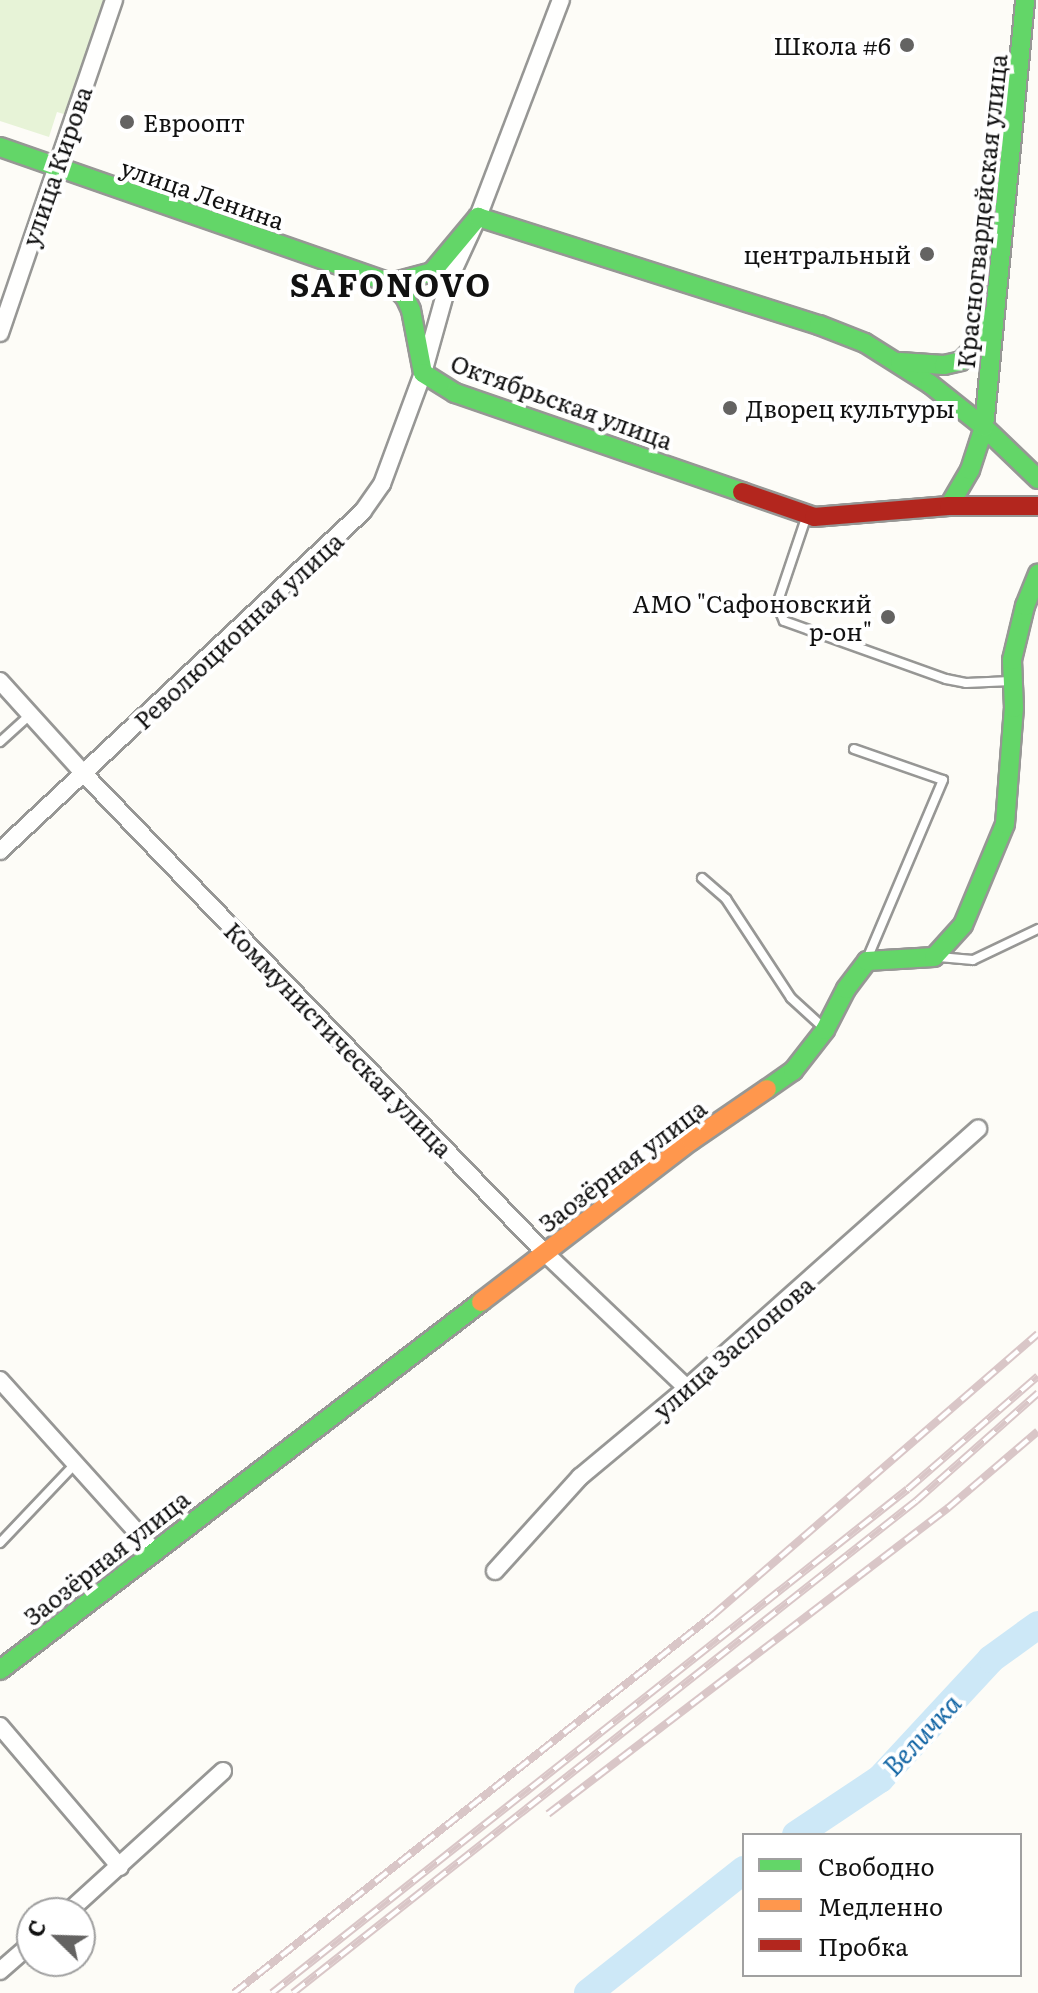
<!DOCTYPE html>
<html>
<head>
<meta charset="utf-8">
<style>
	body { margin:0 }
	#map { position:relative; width:1038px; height:1993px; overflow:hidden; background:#fdfcf7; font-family:Literata,serif }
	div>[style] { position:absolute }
	.green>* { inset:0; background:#e7f3d7 }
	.river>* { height:28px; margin:-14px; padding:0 14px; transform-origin:14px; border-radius:14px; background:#cde8f7 }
	.roads { filter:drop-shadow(2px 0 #979795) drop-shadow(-2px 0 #979795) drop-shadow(0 2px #979795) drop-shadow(0 -2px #979795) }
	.lane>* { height:8px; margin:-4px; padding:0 4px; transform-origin:4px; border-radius:4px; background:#fffffe }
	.street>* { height:16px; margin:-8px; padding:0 8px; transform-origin:8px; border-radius:8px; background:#fffffe }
	.fast>* { height:18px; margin:-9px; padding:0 9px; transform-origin:9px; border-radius:9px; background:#63d668 }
	.slow>* { height:18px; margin:-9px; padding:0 9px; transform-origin:9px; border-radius:9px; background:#ff974d }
	.jam>* { height:18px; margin:-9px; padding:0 9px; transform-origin:9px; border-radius:9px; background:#b3261e }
	.rail>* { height:8px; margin-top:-4px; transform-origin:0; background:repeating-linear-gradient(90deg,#fff 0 15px,#d9c6c7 0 30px); box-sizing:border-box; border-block:2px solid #d9c6c7 }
	.dots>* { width:22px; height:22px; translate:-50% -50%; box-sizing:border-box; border:4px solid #fff; border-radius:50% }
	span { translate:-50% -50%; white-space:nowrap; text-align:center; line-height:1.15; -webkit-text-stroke:8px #fff; paint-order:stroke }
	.poi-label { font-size:24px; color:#111 }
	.right { translate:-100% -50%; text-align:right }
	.left { translate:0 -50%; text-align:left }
	.street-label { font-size:24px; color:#111 }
	.water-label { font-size:26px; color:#1768a6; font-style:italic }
	.district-label { font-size:32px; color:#111; font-weight:700; letter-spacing:2px }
	.legend { position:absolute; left:742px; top:1833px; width:280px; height:144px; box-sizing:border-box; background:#fff; border:2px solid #a0a0a0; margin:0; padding:10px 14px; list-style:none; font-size:24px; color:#111 }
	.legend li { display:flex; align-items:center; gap:16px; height:40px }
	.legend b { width:40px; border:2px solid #a0a0a0 }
	.north { position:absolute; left:16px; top:1897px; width:80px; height:80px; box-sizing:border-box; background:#fff; border:2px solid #a0a0a0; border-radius:50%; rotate:293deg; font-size:22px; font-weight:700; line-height:32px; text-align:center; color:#111 }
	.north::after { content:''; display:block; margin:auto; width:28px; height:36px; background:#646362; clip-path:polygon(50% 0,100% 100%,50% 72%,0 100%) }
</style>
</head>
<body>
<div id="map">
	<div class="green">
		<div style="clip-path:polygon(0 0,107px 0,67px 115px,57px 112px,49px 137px,0 121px)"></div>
	</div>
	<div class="river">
		<div style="left:796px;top:1835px;width:101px;rotate:-33.7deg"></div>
		<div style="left:880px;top:1779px;width:163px;rotate:-47.2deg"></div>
		<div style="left:991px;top:1659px;width:58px;rotate:-35.9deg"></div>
		<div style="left:588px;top:1993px;width:199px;rotate:-38.3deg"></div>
	</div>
	<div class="roads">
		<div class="lane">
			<div style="left:807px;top:515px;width:94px;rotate:108.6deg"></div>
			<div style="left:777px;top:604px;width:18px;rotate:68deg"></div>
			<div style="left:784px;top:621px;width:172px;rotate:19.7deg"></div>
			<div style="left:946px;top:679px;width:20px;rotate:11deg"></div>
			<div style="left:966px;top:683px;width:45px;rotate:-2.5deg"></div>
			<div style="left:0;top:742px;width:42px;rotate:-42.1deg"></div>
			<div style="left:854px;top:749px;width:94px;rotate:19.2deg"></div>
			<div style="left:943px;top:780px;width:192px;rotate:113deg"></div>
			<div style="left:702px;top:878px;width:32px;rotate:41deg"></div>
			<div style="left:726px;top:899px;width:118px;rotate:56.7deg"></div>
			<div style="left:791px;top:998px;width:46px;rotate:42.4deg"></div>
			<div style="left:939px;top:957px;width:34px;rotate:5deg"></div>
			<div style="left:973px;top:960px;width:72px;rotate:-25.5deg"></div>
			<div style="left:0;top:1543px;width:109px;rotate:-46.5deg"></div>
		</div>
		<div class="street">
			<div style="left:0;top:333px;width:352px;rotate:-71.1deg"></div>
			<div style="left:0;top:681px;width:127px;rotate:47.9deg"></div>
			<div style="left:85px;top:775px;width:662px;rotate:46.1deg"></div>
			<div style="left:544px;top:1252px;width:197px;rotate:43.6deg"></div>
			<div style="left:0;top:851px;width:497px;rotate:-43.1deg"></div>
			<div style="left:363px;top:511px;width:33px;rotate:-55deg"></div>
			<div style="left:382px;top:484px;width:118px;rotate:-69.7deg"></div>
			<div style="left:423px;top:373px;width:97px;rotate:-74.4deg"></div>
			<div style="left:449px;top:280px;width:69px;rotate:-65.3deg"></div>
			<div style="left:478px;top:217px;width:232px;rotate:-69.1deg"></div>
			<div style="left:0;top:1380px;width:229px;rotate:48deg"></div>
			<div style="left:495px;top:1571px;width:127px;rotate:-47.9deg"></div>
			<div style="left:580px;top:1477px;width:139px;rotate:-39.8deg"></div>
			<div style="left:687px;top:1388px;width:390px;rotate:-41.7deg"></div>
			<div style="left:0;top:1726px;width:185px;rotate:49.6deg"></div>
			<div style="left:67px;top:1913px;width:211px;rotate:-42.3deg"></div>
			<div style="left:0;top:1971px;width:43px;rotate:-41.2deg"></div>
		</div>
		<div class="fast">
			<div style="left:0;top:147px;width:414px;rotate:19.2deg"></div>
			<div style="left:391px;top:283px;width:20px;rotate:45deg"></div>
			<div style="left:405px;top:297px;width:14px;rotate:65deg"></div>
			<div style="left:411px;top:310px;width:64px;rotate:79.2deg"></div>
			<div style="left:423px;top:373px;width:38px;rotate:32deg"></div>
			<div style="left:455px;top:393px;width:304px;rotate:19deg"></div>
			<div style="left:391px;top:283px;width:42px;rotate:-15deg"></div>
			<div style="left:432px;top:272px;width:72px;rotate:-50.1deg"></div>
			<div style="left:478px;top:217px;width:358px;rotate:17.6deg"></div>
			<div style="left:819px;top:325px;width:49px;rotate:21.4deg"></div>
			<div style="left:865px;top:343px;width:77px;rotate:32.2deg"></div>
			<div style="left:930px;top:384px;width:69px;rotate:38.5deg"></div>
			<div style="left:984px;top:427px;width:75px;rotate:43.9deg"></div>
			<div style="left:900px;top:362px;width:44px;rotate:3.9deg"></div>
			<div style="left:944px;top:365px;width:17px;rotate:-13deg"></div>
			<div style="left:961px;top:361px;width:21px;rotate:-45deg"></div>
			<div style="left:976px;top:346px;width:30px;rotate:-67deg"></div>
			<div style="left:949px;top:506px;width:42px;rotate:-59.7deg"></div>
			<div style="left:970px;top:470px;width:45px;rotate:-72deg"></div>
			<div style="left:984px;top:427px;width:429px;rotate:-84.5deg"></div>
			<div style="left:767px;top:1089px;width:32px;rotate:-35deg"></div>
			<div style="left:793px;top:1071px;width:52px;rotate:-52deg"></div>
			<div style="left:825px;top:1030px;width:46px;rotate:-62.9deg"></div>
			<div style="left:846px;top:989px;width:35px;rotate:-53deg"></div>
			<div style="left:867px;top:961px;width:67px;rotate:-3.4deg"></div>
			<div style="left:934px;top:957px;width:43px;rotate:-47.8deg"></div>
			<div style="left:963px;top:925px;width:109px;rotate:-67.4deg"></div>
			<div style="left:1005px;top:824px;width:116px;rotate:-85.6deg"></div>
			<div style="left:1014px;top:708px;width:48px;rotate:-92.4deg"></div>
			<div style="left:1012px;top:660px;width:56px;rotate:-76.5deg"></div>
			<div style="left:1025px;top:606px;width:35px;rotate:-68deg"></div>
			<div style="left:0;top:1670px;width:606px;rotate:-37.42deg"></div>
		</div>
		<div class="slow">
			<div style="left:481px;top:1302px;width:265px;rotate:-37.5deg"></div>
			<div style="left:691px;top:1141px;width:92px;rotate:-34.4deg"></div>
		</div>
		<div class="jam">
			<div style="left:742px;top:492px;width:76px;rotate:19.1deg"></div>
			<div style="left:814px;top:517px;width:135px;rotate:-4.7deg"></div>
			<div style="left:949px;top:506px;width:89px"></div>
		</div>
	</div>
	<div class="rail">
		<div style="left:548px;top:1814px;width:504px;rotate:-37.42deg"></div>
		<div style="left:948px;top:1508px;width:118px;rotate:-40.5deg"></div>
		<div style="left:234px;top:1993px;width:609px;rotate:-38.26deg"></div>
		<div style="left:712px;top:1616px;width:431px;rotate:-40.9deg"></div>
		<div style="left:272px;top:1993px;width:811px;rotate:-38.4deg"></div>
		<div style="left:908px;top:1489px;width:172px;rotate:-41deg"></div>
		<div style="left:293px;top:1993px;width:794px;rotate:-38.3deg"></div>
		<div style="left:916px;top:1501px;width:163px;rotate:-41.5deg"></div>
	</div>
	<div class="dots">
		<div style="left:907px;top:45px;background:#646362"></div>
		<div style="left:127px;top:122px;background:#646362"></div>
		<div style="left:927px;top:254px;background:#646362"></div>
		<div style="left:730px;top:408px;background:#646362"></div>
		<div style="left:888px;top:617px;background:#646362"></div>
	</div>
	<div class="poi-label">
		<span class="right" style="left:891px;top:45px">Школа #6</span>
		<span class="left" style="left:143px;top:122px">Евроопт</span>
		<span class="right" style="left:911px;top:254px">центральный</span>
		<span class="left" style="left:746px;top:408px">Дворец культуры</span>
		<span class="right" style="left:872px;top:617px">АМО "Сафоновский<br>р-он"</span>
	</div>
	<div class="street-label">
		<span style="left:56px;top:166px;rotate:-71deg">улица Кирова</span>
		<span style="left:203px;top:193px;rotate:19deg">улица Ленина</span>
		<span style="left:981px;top:211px;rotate:-84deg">Красногвардейская улица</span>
		<span style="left:562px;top:401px;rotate:20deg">Октябрьская улица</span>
		<span style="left:238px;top:630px;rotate:-43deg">Революционная улица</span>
		<span style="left:339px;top:1039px;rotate:46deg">Коммунистическая улица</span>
		<span style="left:622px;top:1165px;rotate:-37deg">Заозёрная улица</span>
		<span style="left:733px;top:1347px;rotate:-41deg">улица Заслонова</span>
		<span style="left:106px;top:1557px;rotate:-38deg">Заозёрная улица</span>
	</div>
	<div class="water-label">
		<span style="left:921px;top:1734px;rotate:-47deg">Величка</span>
	</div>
	<div class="district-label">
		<span style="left:391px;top:283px">SAFONOVO</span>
	</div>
	<ul class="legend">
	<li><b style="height:10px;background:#63d668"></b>Свободно</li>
	<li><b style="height:10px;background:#ff974d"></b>Медленно</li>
	<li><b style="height:10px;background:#b3261e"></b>Пробка</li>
	</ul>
	<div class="north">С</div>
</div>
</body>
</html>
